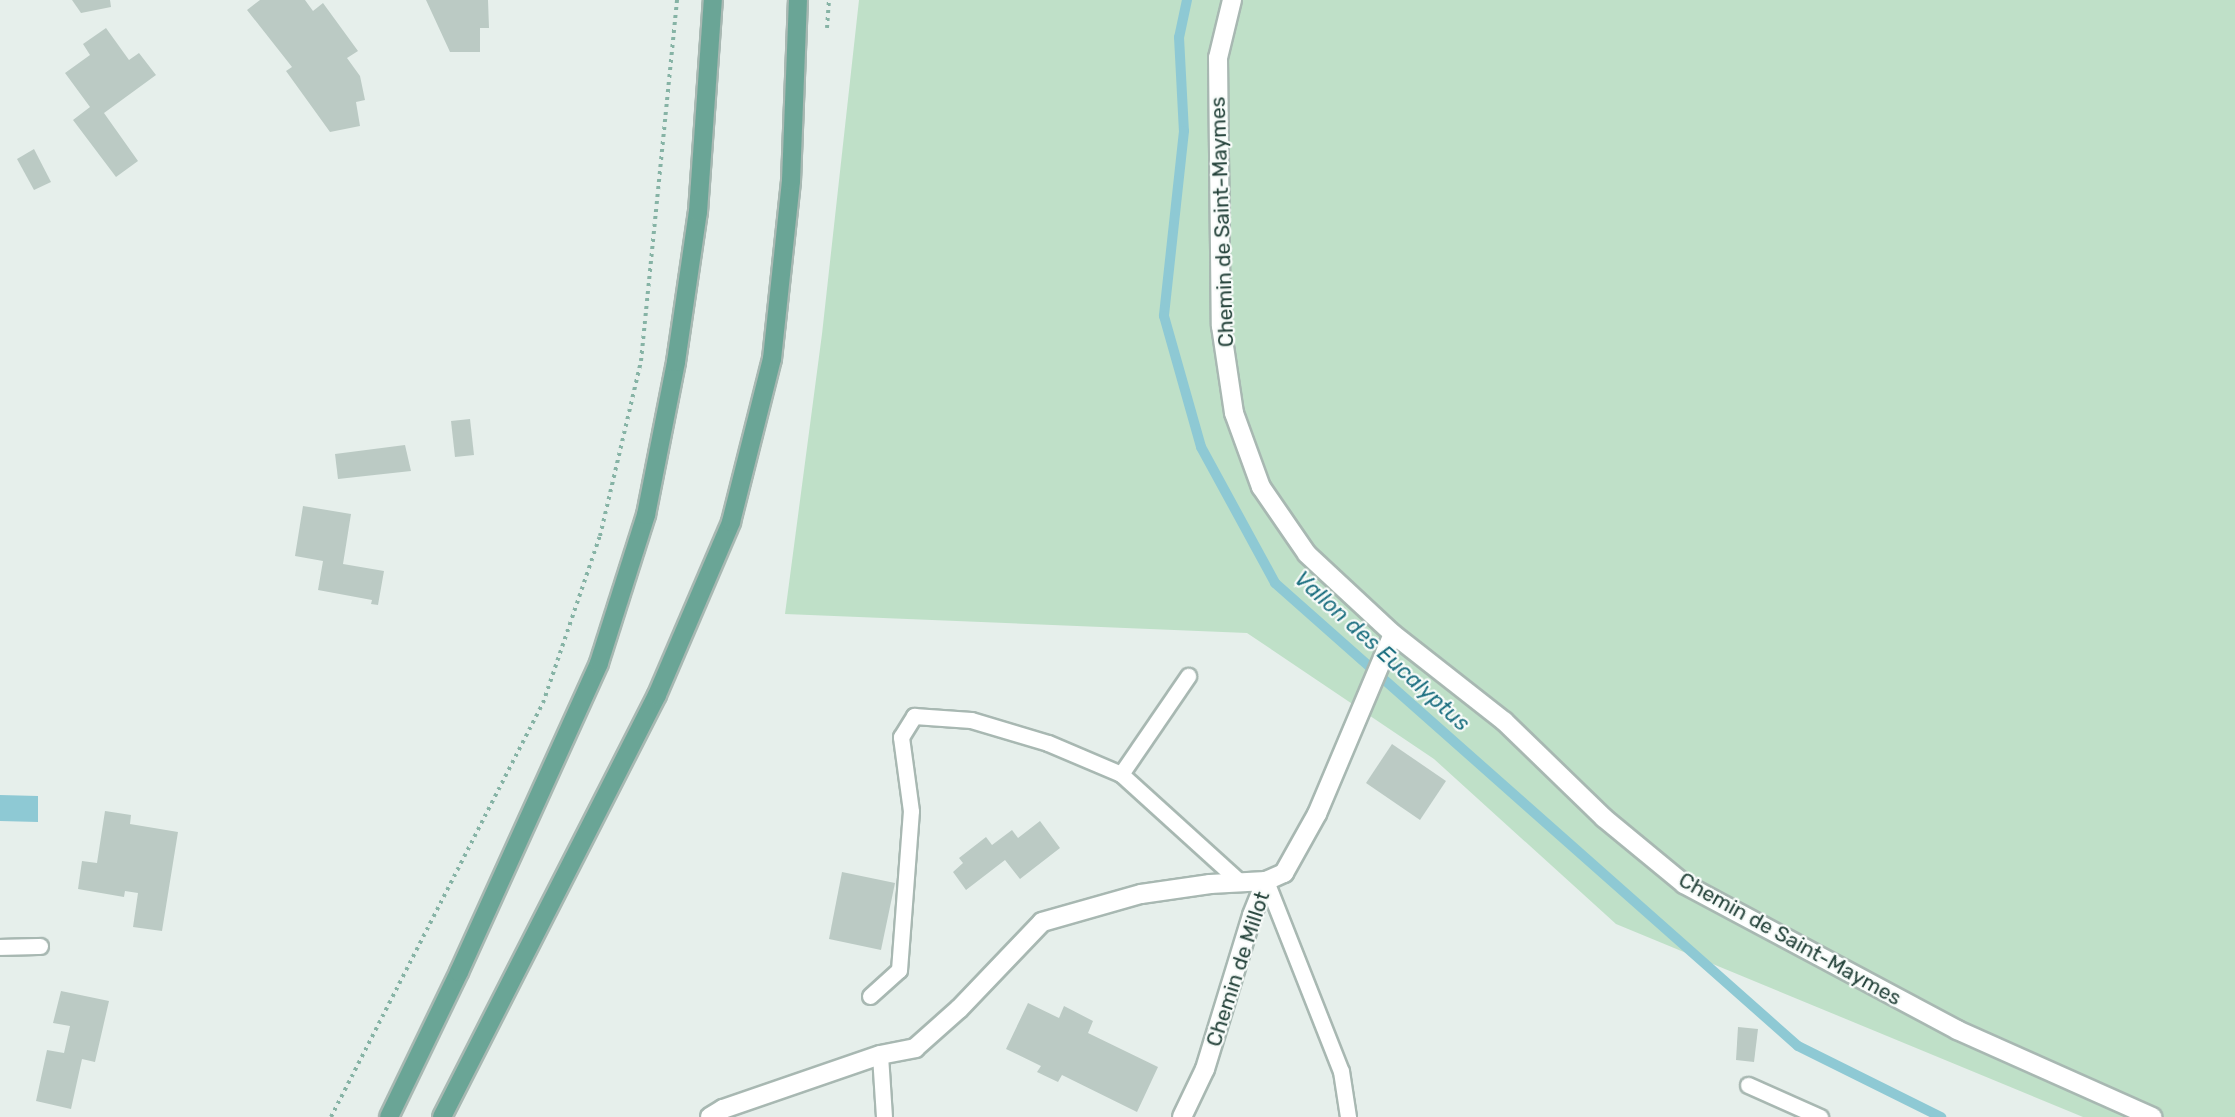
<!DOCTYPE html>
<html>
<head>
<meta charset="utf-8">
<style>
	body { margin:0 }
	#map { position:relative; width:2235px; height:1117px; overflow:hidden; background:#e6efeb; font-family:Rubik,sans-serif }
	div>[style] { position:absolute }
	.green>* { inset:0; background:#bfe0c8 }
	.water>* { inset:0; background:#8ec9d4 }
	.stream>* { height:10px; margin:-5px; padding:0 5px; transform-origin:5px; border-radius:5px; background:#8ec9d4 }
	.building>* { inset:0; background:#bbcac4 }
	.path>* { height:4px; margin-top:-2px; transform-origin:0; background:repeating-linear-gradient(90deg,#86b3a5 0 3px,transparent 0 7.5px) }
	.roads { filter:drop-shadow(2px 0 #a8b8b2) drop-shadow(-2px 0 #a8b8b2) drop-shadow(0 2px #a8b8b2) drop-shadow(0 -2px #a8b8b2) }
	.service>* { height:15px; margin:-7.5px; padding:0 7.5px; transform-origin:7.5px; border-radius:7.5px; background:#fff }
	.minor>* { height:18px; margin:-9px; padding:0 9px; transform-origin:9px; border-radius:9px; background:#fff }
	.primary>* { height:18px; margin:-9px; padding:0 9px; transform-origin:9px; border-radius:9px; background:#6aa596 }
	span { translate:-50% -50%; white-space:nowrap; text-align:center; line-height:1.15; -webkit-text-stroke:4.5px #f7fbf9; paint-order:stroke }
	.street-label { font-size:21px; color:#24423a }
	.water-label { font-size:22px; color:#1c6f80; font-style:italic }
</style>
</head>
<body>
<div id="map">
	<div class="green">
		<div style="clip-path:polygon(859px 0,2235px 0,2235px 1117px,2083px 1117px,1616px 924px,1434px 759px,1247px 633px,785px 614px,822px 334px)"></div>
	</div>
	<div class="water">
		<div style="clip-path:polygon(0 795px,38px 796px,38px 822px,0 821px)"></div>
	</div>
	<div class="stream">
		<div style="left:1187px;top:0;width:38px;rotate:102deg"></div>
		<div style="left:1179px;top:37px;width:94px;rotate:87deg"></div>
		<div style="left:1184px;top:131px;width:186px;rotate:96.2deg"></div>
		<div style="left:1164px;top:316px;width:136px;rotate:74.2deg"></div>
		<div style="left:1201px;top:447px;width:155px;rotate:61.4deg"></div>
		<div style="left:1275px;top:583px;width:698px;rotate:41.52deg"></div>
		<div style="left:1798px;top:1046px;width:160px;rotate:26.4deg"></div>
	</div>
	<div class="building">
		<div style="clip-path:polygon(72px 0,110px 0,111px 7px,81px 13px)"></div>
		<div style="clip-path:polygon(260px 0,305px 0,313px 11px,323px 3px,358px 51px,347px 58px,360px 76px,365px 100px,356px 102px,360px 126px,330px 132px,286px 71px,292px 67px,247px 10px)"></div>
		<div style="clip-path:polygon(426px 0,488px 0,489px 28px,480px 28px,480px 52px,450px 52px)"></div>
		<div style="clip-path:polygon(106px 28px,129px 60px,139px 53px,156px 75px,104px 113px,138px 161px,116px 177px,73px 120px,90px 107px,65px 73px,90px 55px,83px 44px)"></div>
		<div style="clip-path:polygon(34px 149px,51px 182px,34px 190px,17px 159px)"></div>
		<div style="clip-path:polygon(470px 419px,474px 455px,455px 457px,451px 421px)"></div>
		<div style="clip-path:polygon(405px 445px,411px 471px,338px 479px,335px 454px)"></div>
		<div style="clip-path:polygon(303px 506px,351px 514px,343px 564px,384px 571px,378px 605px,371px 604px,372px 600px,318px 590px,323px 561px,295px 556px)"></div>
		<div style="clip-path:polygon(1392px 744px,1446px 781px,1420px 820px,1366px 783px)"></div>
		<div style="clip-path:polygon(105px 811px,131px 815px,130px 824px,178px 832px,162px 931px,133px 927px,138px 893px,125px 891px,124px 897px,78px 889px,82px 861px,97px 863px)"></div>
		<div style="clip-path:polygon(1040px 821px,1060px 848px,1020px 879px,1005px 860px,966px 890px,953px 872px,963px 863px,959px 858px,986px 837px,992px 845px,1012px 830px,1018px 838px)"></div>
		<div style="clip-path:polygon(842px 872px,895px 883px,881px 950px,829px 939px)"></div>
		<div style="clip-path:polygon(61px 991px,109px 1001px,95px 1062px,82px 1059px,71px 1109px,36px 1101px,47px 1050px,64px 1053px,70px 1026px,53px 1023px)"></div>
		<div style="clip-path:polygon(1028px 1003px,1059px 1018px,1064px 1006px,1093px 1021px,1088px 1033px,1158px 1067px,1137px 1112px,1062px 1075px,1058px 1082px,1037px 1072px,1041px 1066px,1006px 1049px)"></div>
		<div style="clip-path:polygon(1738px 1027px,1758px 1029px,1754px 1062px,1736px 1060px)"></div>
	</div>
	<div class="path">
		<div style="left:827px;top:28px;width:28px;rotate:-86deg"></div>
		<div style="left:331px;top:1117px;width:465px;rotate:-62.9deg"></div>
		<div style="left:543px;top:703px;width:176px;rotate:-71.2deg"></div>
		<div style="left:600px;top:536px;width:180px;rotate:-76.8deg"></div>
		<div style="left:641px;top:361px;width:363px;rotate:-84.3deg"></div>
	</div>
	<div class="roads">
		<div class="service">
			<div style="left:1121px;top:774px;width:119px;rotate:-55.6deg"></div>
			<div style="left:1266px;top:881px;width:204px;rotate:68.5deg"></div>
			<div style="left:1341px;top:1071px;width:47px;rotate:81.3deg"></div>
			<div style="left:0;top:947px;width:40px;rotate:-1.4deg"></div>
			<div style="left:870px;top:996px;width:39px;rotate:-42deg"></div>
			<div style="left:899px;top:970px;width:159px;rotate:-85.7deg"></div>
			<div style="left:911px;top:811px;width:75px;rotate:-97.7deg"></div>
			<div style="left:901px;top:737px;width:25px;rotate:-58deg"></div>
			<div style="left:914px;top:716px;width:57px;rotate:4deg"></div>
			<div style="left:971px;top:720px;width:80px;rotate:16.6deg"></div>
			<div style="left:1048px;top:743px;width:79px;rotate:23deg"></div>
			<div style="left:1121px;top:774px;width:161px;rotate:42.2deg"></div>
			<div style="left:880px;top:1055px;width:62px;rotate:86.3deg"></div>
			<div style="left:1748px;top:1085px;width:79px;rotate:24deg"></div>
		</div>
		<div class="minor">
			<div style="left:1232px;top:0;width:60px;rotate:103.6deg"></div>
			<div style="left:1218px;top:58px;width:268px;rotate:89.4deg"></div>
			<div style="left:1221px;top:326px;width:88px;rotate:81.5deg"></div>
			<div style="left:1234px;top:413px;width:79px;rotate:70deg"></div>
			<div style="left:1261px;top:487px;width:81px;rotate:55.5deg"></div>
			<div style="left:1307px;top:554px;width:117px;rotate:42.9deg"></div>
			<div style="left:1393px;top:634px;width:141px;rotate:38.1deg"></div>
			<div style="left:1504px;top:721px;width:139px;rotate:44.1deg"></div>
			<div style="left:1604px;top:818px;width:104px;rotate:39.5deg"></div>
			<div style="left:1684px;top:884px;width:310px;rotate:28.1deg"></div>
			<div style="left:1957px;top:1030px;width:214px;rotate:24deg"></div>
			<div style="left:710px;top:1117px;width:15px;rotate:-32deg"></div>
			<div style="left:723px;top:1109px;width:166px;rotate:-19deg"></div>
			<div style="left:880px;top:1055px;width:36px;rotate:-11deg"></div>
			<div style="left:915px;top:1048px;width:59px;rotate:-41.6deg"></div>
			<div style="left:959px;top:1009px;width:120px;rotate:-46.3deg"></div>
			<div style="left:1042px;top:922px;width:103px;rotate:-15.8deg"></div>
			<div style="left:1141px;top:894px;width:70px;rotate:-8.2deg"></div>
			<div style="left:1210px;top:884px;width:56px;rotate:-3.1deg"></div>
			<div style="left:1182px;top:1117px;width:53px;rotate:-64.4deg"></div>
			<div style="left:1205px;top:1069px;width:161px;rotate:-73deg"></div>
			<div style="left:1252px;top:915px;width:37px;rotate:-68deg"></div>
			<div style="left:1266px;top:881px;width:20px;rotate:-24deg"></div>
			<div style="left:1284px;top:873px;width:68px;rotate:-60.8deg"></div>
			<div style="left:1317px;top:814px;width:195px;rotate:-67.1deg"></div>
		</div>
		<div class="primary">
			<div style="left:389px;top:1117px;width:161px;rotate:-64.2deg"></div>
			<div style="left:459px;top:972px;width:339px;rotate:-65.6deg"></div>
			<div style="left:599px;top:663px;width:155px;rotate:-72.4deg"></div>
			<div style="left:646px;top:515px;width:156px;rotate:-78.9deg"></div>
			<div style="left:676px;top:362px;width:152px;rotate:-81.7deg"></div>
			<div style="left:698px;top:212px;width:213px;rotate:-86deg"></div>
			<div style="left:442px;top:1117px;width:474px;rotate:-63deg"></div>
			<div style="left:657px;top:695px;width:188px;rotate:-66.8deg"></div>
			<div style="left:731px;top:522px;width:168px;rotate:-75.9deg"></div>
			<div style="left:772px;top:359px;width:179px;rotate:-83.9deg"></div>
			<div style="left:791px;top:181px;width:181px;rotate:-87.8deg"></div>
		</div>
	</div>
	<div class="street-label">
		<span style="left:1222px;top:222px;rotate:-92deg">Chemin de Saint-Maymes</span>
		<span style="left:1790px;top:939px;rotate:29deg">Chemin de Saint-Maymes</span>
		<span style="left:1238px;top:969px;rotate:-72deg">Chemin de Millot</span>
	</div>
	<div class="water-label">
		<span style="left:1382px;top:651px;rotate:42deg">Vallon des Eucalyptus</span>
	</div>
</div>
</body>
</html>
